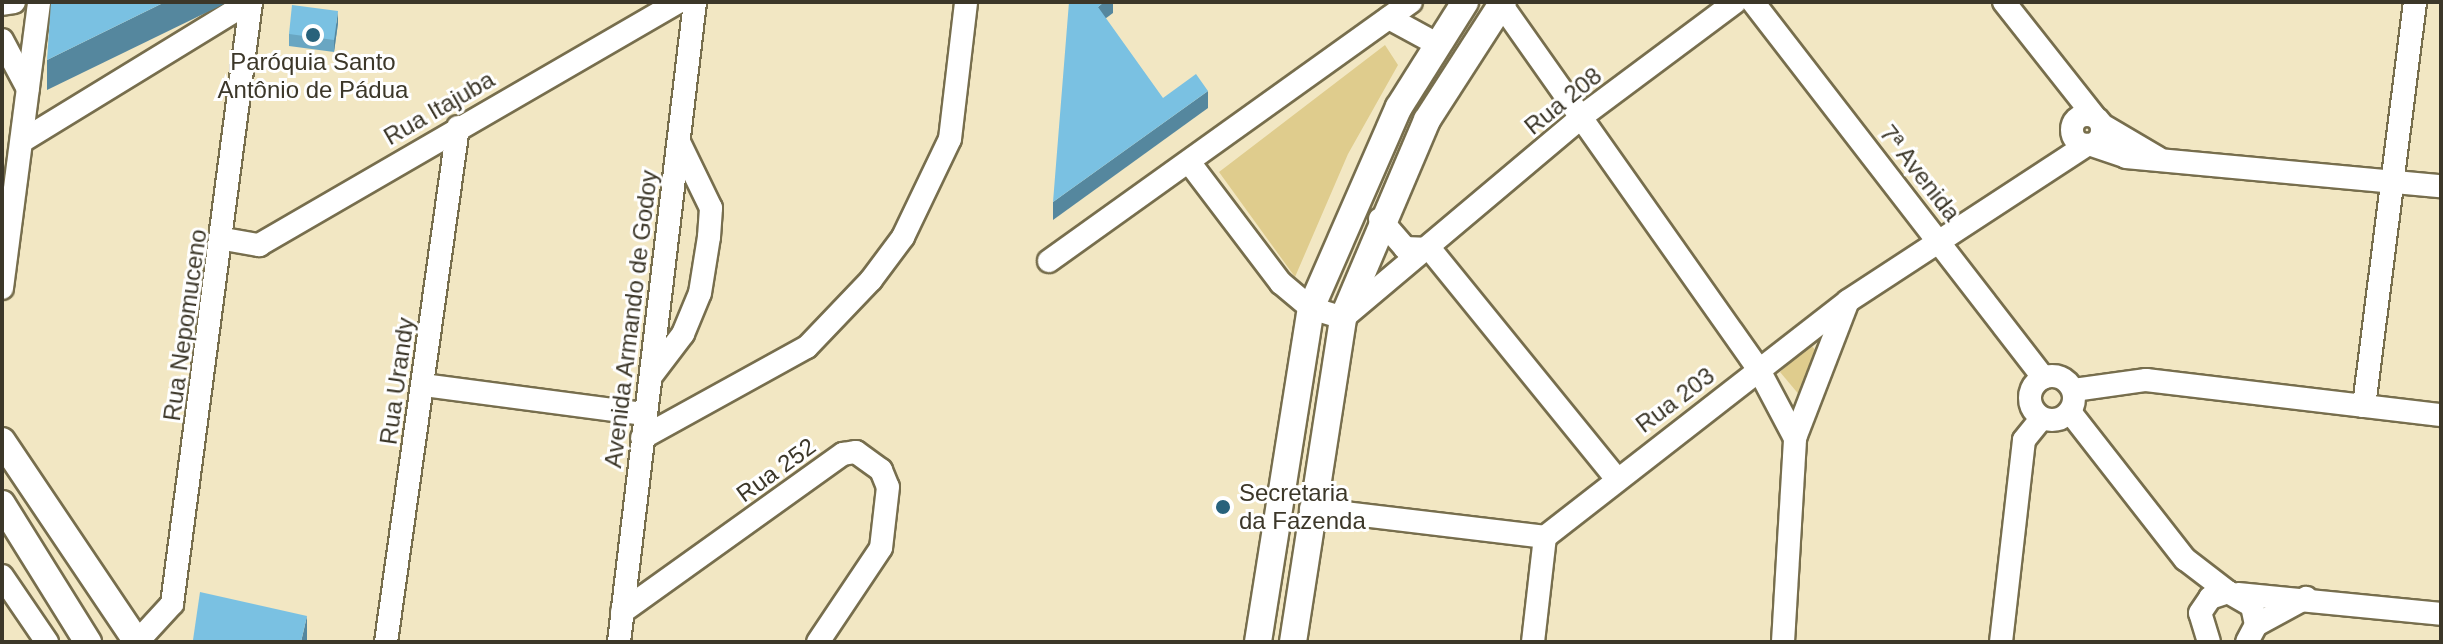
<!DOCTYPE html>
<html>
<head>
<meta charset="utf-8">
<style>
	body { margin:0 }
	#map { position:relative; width:2443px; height:644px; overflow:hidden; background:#f2e7c3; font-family:Arial,sans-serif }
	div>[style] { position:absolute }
	.green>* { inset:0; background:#dfcc8d }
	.roads { filter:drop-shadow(2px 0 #776e4d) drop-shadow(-2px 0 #776e4d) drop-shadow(0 2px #776e4d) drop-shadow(0 -2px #776e4d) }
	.minor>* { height:22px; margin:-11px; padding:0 11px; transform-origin:11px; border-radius:11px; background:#fff }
	.minor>.ring { margin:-11px; padding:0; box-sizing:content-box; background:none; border:22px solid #fff; border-radius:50% }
	.major>* { height:26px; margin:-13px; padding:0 13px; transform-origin:13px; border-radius:13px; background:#fff }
	.wall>* { inset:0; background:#69a6c2 }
	.shaded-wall>* { inset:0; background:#55879e }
	.building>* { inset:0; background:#7ac1e2 }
	.dots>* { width:22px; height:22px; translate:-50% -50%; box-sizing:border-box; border:4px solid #fff; border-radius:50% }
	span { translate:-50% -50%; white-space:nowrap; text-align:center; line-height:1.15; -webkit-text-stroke:6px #fff; paint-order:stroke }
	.poi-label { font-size:24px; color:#3c3729 }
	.left { translate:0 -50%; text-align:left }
	.street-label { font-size:24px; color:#3c3729 }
	.frame { position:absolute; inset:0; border:4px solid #3c3729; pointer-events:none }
</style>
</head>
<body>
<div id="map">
	<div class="green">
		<div style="clip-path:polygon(1385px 45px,1398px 65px,1348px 154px,1295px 277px,1219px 172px)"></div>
		<div style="clip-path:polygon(1810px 344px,1818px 353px,1801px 397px,1780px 372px)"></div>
	</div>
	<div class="roads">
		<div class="minor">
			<div style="left:1753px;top:2px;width:475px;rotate:52.3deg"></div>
			<div style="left:2004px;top:2px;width:145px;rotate:51.7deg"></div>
			<div style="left:2px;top:4px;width:12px;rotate:-9deg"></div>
			<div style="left:1501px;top:4px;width:448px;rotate:54.8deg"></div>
			<div style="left:1759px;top:370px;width:77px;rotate:62.1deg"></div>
			<div style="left:1389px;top:18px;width:52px;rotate:28.5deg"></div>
			<div style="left:2px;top:40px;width:55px;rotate:62deg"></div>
			<div class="ring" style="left:2072px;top:115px;width:8px;height:8px"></div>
			<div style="left:2102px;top:125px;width:65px;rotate:30.5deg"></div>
			<div style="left:22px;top:141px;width:266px;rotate:-31.5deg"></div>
			<div style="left:2092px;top:145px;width:36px;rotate:19deg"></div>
			<div style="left:2126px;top:157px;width:316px;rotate:5.3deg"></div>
			<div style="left:1189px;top:162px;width:152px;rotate:52.8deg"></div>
			<div style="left:1281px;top:283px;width:39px;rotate:40deg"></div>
			<div style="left:1311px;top:308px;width:34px;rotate:17deg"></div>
			<div style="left:1343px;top:318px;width:317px;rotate:-40.1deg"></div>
			<div style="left:1585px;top:114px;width:187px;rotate:-36.7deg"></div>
			<div style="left:1380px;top:219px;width:38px;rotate:49deg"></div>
			<div style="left:1405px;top:248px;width:25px;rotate:2deg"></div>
			<div style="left:224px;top:239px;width:36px;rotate:10deg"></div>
			<div style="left:259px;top:245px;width:484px;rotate:-30.1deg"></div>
			<div style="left:1430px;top:249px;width:294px;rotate:50.9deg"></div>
			<div style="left:1049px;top:261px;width:445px;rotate:-35.6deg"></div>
			<div style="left:2px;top:288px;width:288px;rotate:-82.6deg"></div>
			<div class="ring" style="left:2030px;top:376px;width:22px;height:22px"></div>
			<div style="left:651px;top:376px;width:53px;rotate:-52.7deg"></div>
			<div style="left:683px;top:334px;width:44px;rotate:-67.5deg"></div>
			<div style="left:700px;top:293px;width:57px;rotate:-80.9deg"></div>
			<div style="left:709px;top:237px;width:29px;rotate:-86deg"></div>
			<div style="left:711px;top:208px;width:73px;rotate:-115.9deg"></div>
			<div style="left:424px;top:385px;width:223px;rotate:7.5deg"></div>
			<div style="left:2074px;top:390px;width:73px;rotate:-7.9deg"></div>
			<div style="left:2146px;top:380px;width:297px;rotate:6.8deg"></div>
			<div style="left:2364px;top:406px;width:407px;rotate:-82.8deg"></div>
			<div style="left:2070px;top:412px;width:187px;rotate:52deg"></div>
			<div style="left:2185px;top:559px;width:54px;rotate:37.5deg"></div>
			<div style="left:642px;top:438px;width:188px;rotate:-28.9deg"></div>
			<div style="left:807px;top:347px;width:93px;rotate:-46.3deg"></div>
			<div style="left:871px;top:280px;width:54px;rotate:-53.3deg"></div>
			<div style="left:903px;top:237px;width:109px;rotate:-64.4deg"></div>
			<div style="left:950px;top:139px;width:138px;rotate:-83.3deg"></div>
			<div style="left:1311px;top:509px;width:236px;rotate:6.8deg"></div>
			<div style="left:1545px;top:537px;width:384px;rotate:-37.9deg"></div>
			<div style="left:1848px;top:301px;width:285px;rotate:-33.2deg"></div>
			<div style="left:2px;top:576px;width:80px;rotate:55.7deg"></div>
			<div style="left:2238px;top:594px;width:204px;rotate:5.6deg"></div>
			<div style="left:622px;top:612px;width:272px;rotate:-35.6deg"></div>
			<div style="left:843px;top:454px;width:13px;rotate:-9deg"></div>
			<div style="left:856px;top:452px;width:31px;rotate:36deg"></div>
			<div style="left:881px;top:470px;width:18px;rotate:68deg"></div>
			<div style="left:888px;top:487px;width:61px;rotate:96.5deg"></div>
			<div style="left:881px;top:548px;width:113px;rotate:123.8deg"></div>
			<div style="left:2256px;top:625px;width:57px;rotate:-28.4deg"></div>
			<div style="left:137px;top:642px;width:52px;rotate:-47.4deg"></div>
			<div style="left:172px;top:604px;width:607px;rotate:-82.52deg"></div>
			<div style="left:386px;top:642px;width:520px;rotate:-82.04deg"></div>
			<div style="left:619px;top:642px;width:644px;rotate:-83.23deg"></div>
			<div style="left:1533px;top:642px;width:106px;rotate:-83.5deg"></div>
			<div style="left:1783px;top:642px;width:204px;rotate:-86.6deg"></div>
			<div style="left:1795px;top:438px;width:142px;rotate:-68.9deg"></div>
			<div style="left:2001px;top:642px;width:203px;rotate:-83.5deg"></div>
			<div style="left:2024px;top:440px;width:28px;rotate:-51deg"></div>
			<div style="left:2209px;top:642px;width:30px;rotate:-107deg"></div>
			<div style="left:2200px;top:613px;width:18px;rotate:-56deg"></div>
			<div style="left:2210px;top:598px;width:19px;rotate:-18deg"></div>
			<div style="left:2228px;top:592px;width:28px;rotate:30deg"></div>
			<div style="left:2252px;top:606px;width:19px;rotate:78deg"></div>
			<div style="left:2256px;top:625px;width:19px;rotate:118deg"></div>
		</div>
		<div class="major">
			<div style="left:2px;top:441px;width:242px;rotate:56.1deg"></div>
			<div style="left:2px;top:504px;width:163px;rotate:58.1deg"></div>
			<div style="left:1258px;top:642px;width:338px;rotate:-81deg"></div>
			<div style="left:1311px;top:308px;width:219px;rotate:-66.4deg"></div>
			<div style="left:1399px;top:107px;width:124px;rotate:-57.8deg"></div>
			<div style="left:1293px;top:642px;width:328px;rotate:-81.2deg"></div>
			<div style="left:1343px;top:318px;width:215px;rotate:-67deg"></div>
			<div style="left:1427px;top:120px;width:140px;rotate:-57.2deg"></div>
		</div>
	</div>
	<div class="wall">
		<div style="clip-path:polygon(338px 23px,334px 52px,289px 46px,289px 34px)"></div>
	</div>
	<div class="shaded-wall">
		<div style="clip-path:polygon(165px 2px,228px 2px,47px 90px,47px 60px)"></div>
		<div style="clip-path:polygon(1104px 2px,1113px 2px,1113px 13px,1098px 24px,1098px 7px)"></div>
		<div style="clip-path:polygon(338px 11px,338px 23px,334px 52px,334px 40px)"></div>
		<div style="clip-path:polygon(1208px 91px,1208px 108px,1053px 220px,1053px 202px)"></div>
		<div style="clip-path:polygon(307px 616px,307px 642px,301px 642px)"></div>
	</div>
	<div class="building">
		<div style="clip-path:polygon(51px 2px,165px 2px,47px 60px)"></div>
		<div style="clip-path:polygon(1069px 2px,1104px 2px,1098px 7px,1163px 98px,1196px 74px,1208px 91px,1053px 202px)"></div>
		<div style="clip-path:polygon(292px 5px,338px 11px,334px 40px,289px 34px)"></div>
		<div style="clip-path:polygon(200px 592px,307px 616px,301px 642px,194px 642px,193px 640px)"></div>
	</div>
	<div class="dots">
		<div style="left:313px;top:35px;background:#28627b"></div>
		<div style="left:1223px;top:507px;background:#28627b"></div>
	</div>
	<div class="poi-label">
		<span style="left:313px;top:76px">Paróquia Santo<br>Antônio de Pádua</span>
		<span class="left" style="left:1239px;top:507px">Secretaria<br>da Fazenda</span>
	</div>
	<div class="street-label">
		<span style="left:1563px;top:101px;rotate:-39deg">Rua 208</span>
		<span style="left:439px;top:108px;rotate:-30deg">Rua Itajuba</span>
		<span style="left:1920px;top:173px;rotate:52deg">7ª Avenida</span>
		<span style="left:631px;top:319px;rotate:-83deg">Avenida Armando de Godoy</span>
		<span style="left:185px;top:325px;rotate:-82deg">Rua Nepomuceno</span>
		<span style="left:397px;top:381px;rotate:-82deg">Rua Urandy</span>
		<span style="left:1675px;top:400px;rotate:-37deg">Rua 203</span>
		<span style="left:776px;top:470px;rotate:-36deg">Rua 252</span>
	</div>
	<div class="frame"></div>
</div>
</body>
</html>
